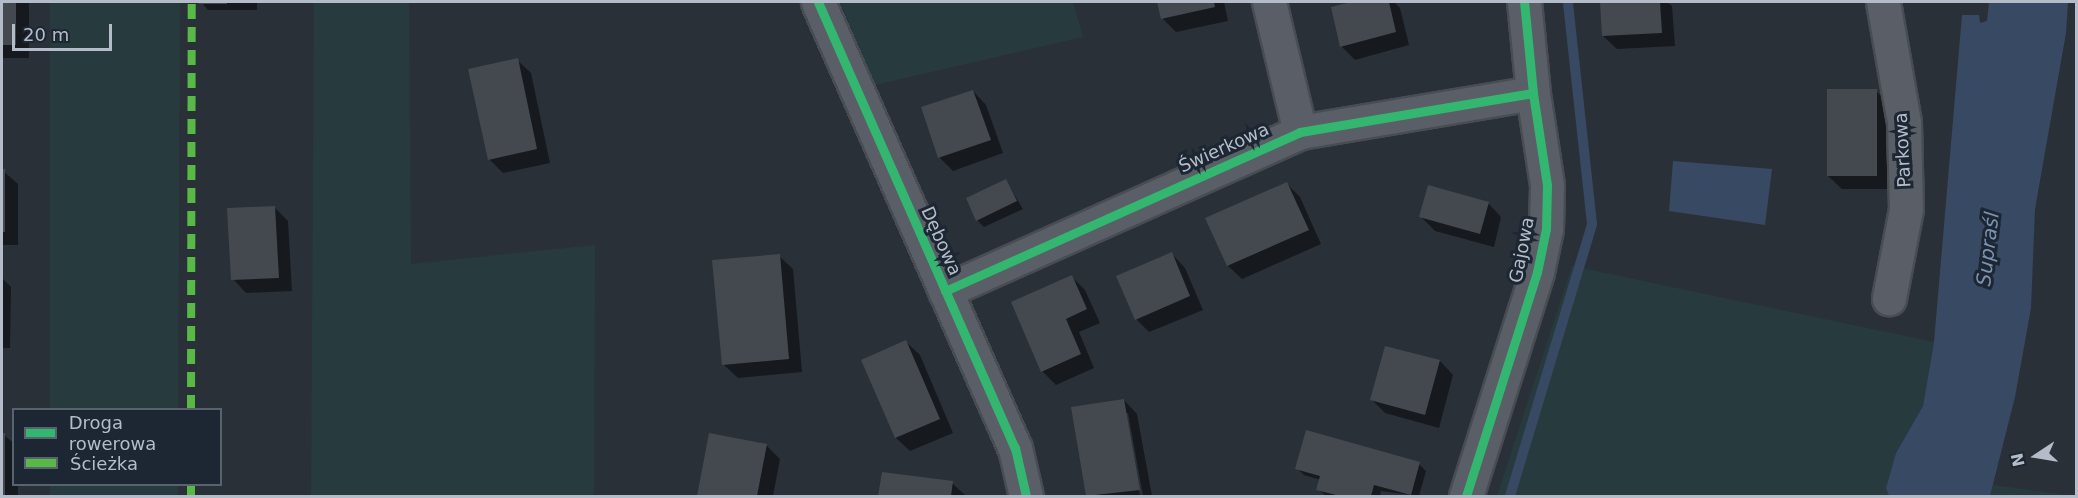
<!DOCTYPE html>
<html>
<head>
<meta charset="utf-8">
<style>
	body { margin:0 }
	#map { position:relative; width:2078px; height:498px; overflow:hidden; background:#2a3038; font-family:"DejaVu Sans",sans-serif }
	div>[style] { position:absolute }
	.green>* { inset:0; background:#273a3e }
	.water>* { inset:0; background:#384963 }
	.shadow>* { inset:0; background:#0007 }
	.stream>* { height:10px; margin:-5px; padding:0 5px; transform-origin:5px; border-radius:5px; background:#384963 }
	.building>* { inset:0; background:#444950 }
	.roads { filter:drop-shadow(2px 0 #484c53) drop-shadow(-2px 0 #484c53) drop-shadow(0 2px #484c53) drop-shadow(0 -2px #484c53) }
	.street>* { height:33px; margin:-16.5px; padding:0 16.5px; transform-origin:16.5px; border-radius:16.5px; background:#5a5e66 }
	.quiet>* { height:8px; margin-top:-4px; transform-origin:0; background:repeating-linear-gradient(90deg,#58b947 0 15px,transparent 0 23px) }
	.cycleway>* { height:9px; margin:-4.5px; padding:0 4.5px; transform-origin:4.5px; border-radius:4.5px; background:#33b770 }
	span { translate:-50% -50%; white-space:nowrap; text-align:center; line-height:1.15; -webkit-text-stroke:6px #1d2633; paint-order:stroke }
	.street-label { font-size:18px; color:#b4bcc9 }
	.water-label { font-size:20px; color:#7c92b1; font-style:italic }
	.frame { position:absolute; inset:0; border:3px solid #b4bcc9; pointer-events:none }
	.legend { position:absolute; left:12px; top:408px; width:210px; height:78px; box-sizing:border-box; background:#1d2633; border:2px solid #59626f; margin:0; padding:8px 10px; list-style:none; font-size:18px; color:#b4bcc9 }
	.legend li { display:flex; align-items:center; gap:12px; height:30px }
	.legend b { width:30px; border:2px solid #59626f }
	.north { position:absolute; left:2006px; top:426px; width:60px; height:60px; -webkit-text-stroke:4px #1d2633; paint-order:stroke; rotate:258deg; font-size:16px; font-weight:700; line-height:24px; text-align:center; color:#b4bcc9 }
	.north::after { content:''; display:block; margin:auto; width:21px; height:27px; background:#b4bcc9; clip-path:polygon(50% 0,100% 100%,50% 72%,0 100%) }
	.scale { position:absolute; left:12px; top:24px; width:100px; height:27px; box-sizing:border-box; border:3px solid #b4bcc9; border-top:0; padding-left:8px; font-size:18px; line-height:21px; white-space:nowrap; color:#b4bcc9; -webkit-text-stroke:4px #1d2633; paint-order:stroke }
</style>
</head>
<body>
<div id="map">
	<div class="green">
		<div style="clip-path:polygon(50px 2px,180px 2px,178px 409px,50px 409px)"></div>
		<div style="clip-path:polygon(314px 2px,409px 2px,411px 264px,595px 245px,594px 496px,311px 496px)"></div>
		<div style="clip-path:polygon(840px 2px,1073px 2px,1083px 37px,875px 85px)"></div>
		<div style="clip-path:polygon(1572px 266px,1934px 342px,1923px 406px,1896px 453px,1886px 488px,1889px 496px,1497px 496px)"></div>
		<div style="clip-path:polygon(50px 485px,178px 485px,178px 496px,50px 496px)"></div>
		<div style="clip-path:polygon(1993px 485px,2076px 496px,1990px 496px)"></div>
	</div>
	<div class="water">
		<div style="clip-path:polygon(1989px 2px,2068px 2px,2066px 33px,2035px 209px,2031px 308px,2015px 397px,1990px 496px,1889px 496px,1886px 488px,1896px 453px,1923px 406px,1934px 342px,1962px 15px,1979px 15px,1980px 23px,1987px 21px)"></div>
		<div style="clip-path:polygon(1673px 161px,1772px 169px,1765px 225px,1669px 211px)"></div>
	</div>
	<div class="shadow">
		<div style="clip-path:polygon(2px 2px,29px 2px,29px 58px,2px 58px)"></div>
		<div style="clip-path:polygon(201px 2px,257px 2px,257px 10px,208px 10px)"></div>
		<div style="clip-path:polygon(1159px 2px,1224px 2px,1228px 21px,1176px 32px,1163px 19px)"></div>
		<div style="clip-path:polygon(1357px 2px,1394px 2px,1400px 8px,1409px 45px,1355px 60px,1341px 46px,1332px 8px)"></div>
		<div style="clip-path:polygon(1601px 2px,1667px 2px,1672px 6px,1675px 46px,1617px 49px,1603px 36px)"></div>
		<div style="clip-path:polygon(517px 60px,531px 73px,550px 163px,503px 173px,489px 159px)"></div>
		<div style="clip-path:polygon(973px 91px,986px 105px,1003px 153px,953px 171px,939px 157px)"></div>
		<div style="clip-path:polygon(1876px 91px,1890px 104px,1890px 189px,1842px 189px,1828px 176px)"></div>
		<div style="clip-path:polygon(2px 170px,18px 184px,18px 245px,2px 245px)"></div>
		<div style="clip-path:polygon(1006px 181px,1023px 209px,984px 227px,977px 220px)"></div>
		<div style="clip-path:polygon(1287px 184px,1300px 197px,1321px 244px,1242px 279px,1228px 266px,1207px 219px)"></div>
		<div style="clip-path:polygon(1488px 203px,1501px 217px,1494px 247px,1435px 231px,1421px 217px)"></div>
		<div style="clip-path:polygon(274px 207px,288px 221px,292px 291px,246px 293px,233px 279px)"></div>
		<div style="clip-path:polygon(1172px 254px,1185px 268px,1203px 310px,1149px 332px,1136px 319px)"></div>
		<div style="clip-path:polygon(779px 256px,793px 269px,802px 372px,738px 378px,724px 365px)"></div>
		<div style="clip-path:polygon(1072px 277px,1085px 290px,1100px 323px,1079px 332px,1094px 368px,1056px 385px,1042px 371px)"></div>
		<div style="clip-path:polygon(2px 278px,11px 287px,10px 348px,2px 348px)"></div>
		<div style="clip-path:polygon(906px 342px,920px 355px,953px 433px,910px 451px,896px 438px,863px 360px)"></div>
		<div style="clip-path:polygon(1386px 347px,1440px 361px,1453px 375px,1439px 428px,1385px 413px,1372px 400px)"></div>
		<div style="clip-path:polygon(1124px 400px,1137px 414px,1152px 496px,1143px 496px,1128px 413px,1125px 413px,1140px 496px,1088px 496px,1073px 408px)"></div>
		<div style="clip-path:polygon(2px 434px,14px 443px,14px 484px,18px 484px,18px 496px,2px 496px)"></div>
		<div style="clip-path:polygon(710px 435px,766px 445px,780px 459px,773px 496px,698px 496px)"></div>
		<div style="clip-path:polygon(1419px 464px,1426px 471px,1419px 496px,1381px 491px,1380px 496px,1326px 496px,1318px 489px,1321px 480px,1304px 475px,1297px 468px)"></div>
		<div style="clip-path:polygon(883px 473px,952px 483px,966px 496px,880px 496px)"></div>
	</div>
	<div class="stream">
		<div style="left:1510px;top:496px;width:284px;rotate:-73.2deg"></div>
		<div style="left:1592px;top:224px;width:223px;rotate:-96.2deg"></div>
	</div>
	<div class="building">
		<div style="clip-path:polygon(2px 2px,16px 2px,16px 45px,2px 45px)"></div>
		<div style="clip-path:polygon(199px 2px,227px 2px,227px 4px,199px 4px)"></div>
		<div style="clip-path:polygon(1157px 2px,1214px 2px,1215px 7px,1161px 19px)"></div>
		<div style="clip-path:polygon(1351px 2px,1389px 2px,1396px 32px,1340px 47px,1331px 7px)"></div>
		<div style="clip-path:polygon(1600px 2px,1660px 2px,1662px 33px,1602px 36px)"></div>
		<div style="clip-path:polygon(518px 58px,537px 149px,488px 160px,468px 69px)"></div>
		<div style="clip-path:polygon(1827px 89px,1877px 89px,1877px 176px,1827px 176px)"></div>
		<div style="clip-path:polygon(973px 90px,991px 140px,938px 158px,921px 107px)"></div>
		<div style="clip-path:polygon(2px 169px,5px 169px,5px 232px,2px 232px)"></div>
		<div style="clip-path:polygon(1006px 179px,1017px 201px,976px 221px,966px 198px)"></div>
		<div style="clip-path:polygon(1287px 182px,1309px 230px,1227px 266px,1205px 218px)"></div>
		<div style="clip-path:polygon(1428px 185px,1489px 202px,1480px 234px,1419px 217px)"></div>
		<div style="clip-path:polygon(275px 206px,279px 278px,231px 280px,227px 208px)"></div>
		<div style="clip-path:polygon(1172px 252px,1190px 296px,1135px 320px,1116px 276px)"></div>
		<div style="clip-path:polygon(780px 254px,789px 359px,722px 365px,712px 260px)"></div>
		<div style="clip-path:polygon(1072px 275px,1087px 309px,1066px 319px,1081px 354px,1041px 372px,1011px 302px)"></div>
		<div style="clip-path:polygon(906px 340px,940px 419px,895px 438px,861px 360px)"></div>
		<div style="clip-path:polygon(1385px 346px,1440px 360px,1425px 415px,1370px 400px)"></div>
		<div style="clip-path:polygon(1124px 399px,1140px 490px,1086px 496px,1071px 407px)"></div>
		<div style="clip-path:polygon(1306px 430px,1420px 462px,1411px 495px,1374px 485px,1371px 496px,1340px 496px,1316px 490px,1320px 476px,1295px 469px)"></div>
		<div style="clip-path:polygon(2px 433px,5px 433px,5px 495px,2px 495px)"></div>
		<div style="clip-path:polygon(709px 433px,767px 444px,757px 496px,697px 496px)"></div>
		<div style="clip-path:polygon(882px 472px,953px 481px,951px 496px,878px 496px)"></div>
	</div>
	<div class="roads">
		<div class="street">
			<div style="left:818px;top:2px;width:488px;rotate:66.2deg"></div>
			<div style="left:1015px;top:448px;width:49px;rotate:77.1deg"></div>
			<div style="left:1269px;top:2px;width:134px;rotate:76.6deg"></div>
			<div style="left:1883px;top:2px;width:122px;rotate:80.1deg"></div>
			<div style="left:1904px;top:122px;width:87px;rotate:88.7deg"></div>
			<div style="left:1906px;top:209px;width:91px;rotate:100.8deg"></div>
			<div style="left:945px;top:291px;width:389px;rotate:-24.1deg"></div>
			<div style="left:1300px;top:132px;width:236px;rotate:-9.5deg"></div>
			<div style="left:1466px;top:496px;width:235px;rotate:-72.4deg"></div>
			<div style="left:1537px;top:272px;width:44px;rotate:-78.2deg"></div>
			<div style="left:1546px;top:229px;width:44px;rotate:-88.7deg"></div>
			<div style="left:1547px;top:185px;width:93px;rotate:-98.7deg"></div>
			<div style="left:1533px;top:93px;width:91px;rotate:-95.6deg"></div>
		</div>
	</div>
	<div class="quiet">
		<div style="left:191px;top:410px;width:408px;rotate:-89.9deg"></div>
		<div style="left:191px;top:496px;width:12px;rotate:-90deg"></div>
	</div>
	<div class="cycleway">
		<div style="left:818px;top:2px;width:488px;rotate:66.2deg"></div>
		<div style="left:1015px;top:448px;width:49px;rotate:77.1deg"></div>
		<div style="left:945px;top:291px;width:389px;rotate:-24.1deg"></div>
		<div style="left:1300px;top:132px;width:236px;rotate:-9.5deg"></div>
		<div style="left:1466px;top:496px;width:235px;rotate:-72.4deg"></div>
		<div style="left:1537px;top:272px;width:44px;rotate:-78.2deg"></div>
		<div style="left:1546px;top:229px;width:44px;rotate:-88.7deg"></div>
		<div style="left:1547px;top:185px;width:93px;rotate:-98.7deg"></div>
		<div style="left:1533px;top:93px;width:91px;rotate:-95.6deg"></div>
	</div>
	<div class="street-label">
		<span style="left:1224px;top:148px;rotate:-24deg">Świerkowa</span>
		<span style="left:1903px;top:150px;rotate:-93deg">Parkowa</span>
		<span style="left:941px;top:241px;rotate:66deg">Dębowa</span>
		<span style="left:1522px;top:250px;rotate:-79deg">Gajowa</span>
	</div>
	<div class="water-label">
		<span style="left:1988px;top:249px;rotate:-83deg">Supraśl</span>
	</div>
	<div class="frame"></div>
	<ul class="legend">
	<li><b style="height:8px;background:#33b770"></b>Droga rowerowa</li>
	<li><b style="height:8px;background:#58b947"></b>Ścieżka</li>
	</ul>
	<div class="north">N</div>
	<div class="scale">20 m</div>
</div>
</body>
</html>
